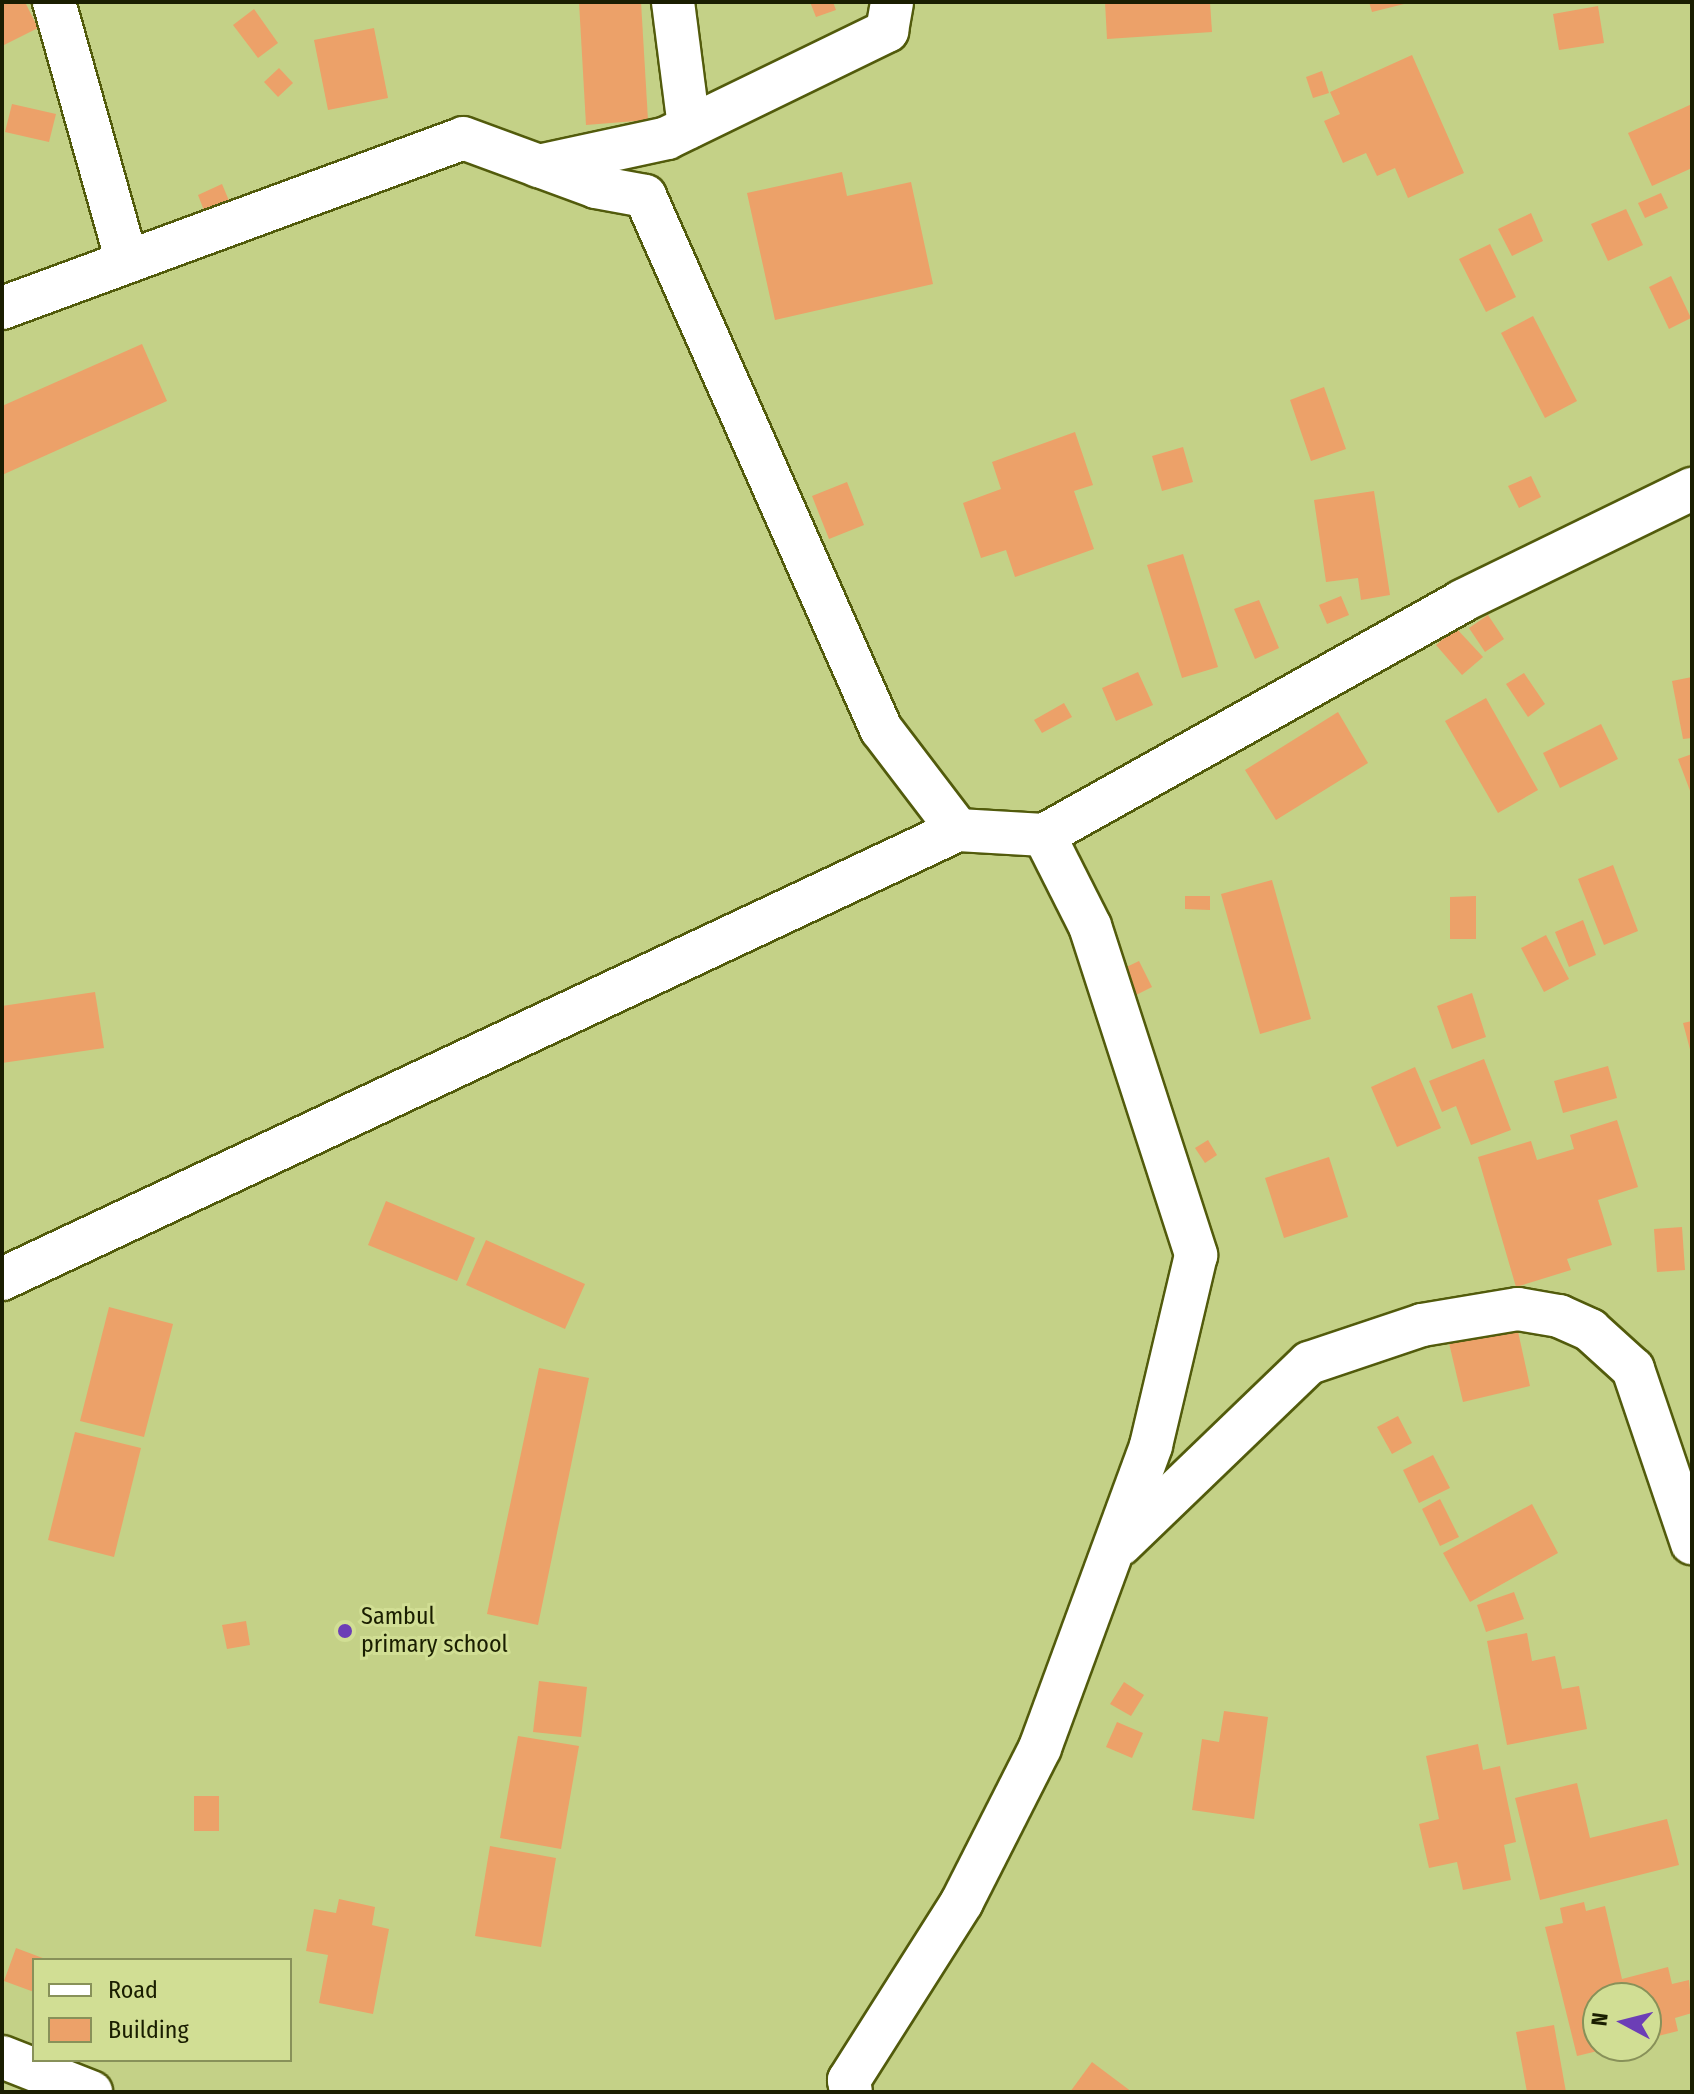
<!DOCTYPE html>
<html>
<head>
<meta charset="utf-8">
<style>
	body { margin:0 }
	#map { position:relative; width:1694px; height:2094px; overflow:hidden; background:#c4d187; font-family:"Fira Sans Condensed",sans-serif }
	div>[style] { position:absolute }
	.building>* { inset:0; background:#eca169 }
	.roads { filter:drop-shadow(2px 0 #525b0c) drop-shadow(-2px 0 #525b0c) drop-shadow(0 2px #525b0c) drop-shadow(0 -2px #525b0c) }
	.street>* { height:42px; margin:-21px; padding:0 21px; transform-origin:21px; border-radius:21px; background:#fff }
	.dots>* { width:22px; height:22px; translate:-50% -50%; box-sizing:border-box; border:4px solid #d1de94; border-radius:50% }
	span { translate:-50% -50%; white-space:nowrap; text-align:center; line-height:1.15; -webkit-text-stroke:6px #d1de94; paint-order:stroke }
	.poi-label { font-size:24px; color:#1a1e01 }
	.left { translate:0 -50%; text-align:left }
	.frame { position:absolute; inset:0; border:4px solid #1a1e01; pointer-events:none }
	.legend { position:absolute; left:32px; top:1958px; width:260px; height:104px; box-sizing:border-box; background:#d1de94; border:2px solid #889159; margin:0; padding:10px 14px; list-style:none; font-size:24px; color:#1a1e01 }
	.legend li { display:flex; align-items:center; gap:16px; height:40px }
	.legend b { width:40px; border:2px solid #889159 }
	.north { position:absolute; left:1582px; top:1982px; width:80px; height:80px; box-sizing:border-box; background:#d1de94; border:2px solid #889159; border-radius:50%; rotate:277deg; font-size:22px; font-weight:700; line-height:32px; text-align:center; color:#1a1e01 }
	.north::after { content:''; display:block; margin:auto; width:28px; height:36px; background:#6c3eb6; clip-path:polygon(50% 0,100% 100%,50% 72%,0 100%) }
</style>
</head>
<body>
<div id="map">
	<div class="building">
		<div style="clip-path:polygon(2px 2px,25px 2px,38px 28px,2px 46px)"></div>
		<div style="clip-path:polygon(579px 2px,641px 2px,648px 120px,586px 125px)"></div>
		<div style="clip-path:polygon(810px 2px,833px 2px,836px 10px,816px 17px)"></div>
		<div style="clip-path:polygon(1105px 2px,1210px 2px,1212px 32px,1107px 39px)"></div>
		<div style="clip-path:polygon(1369px 2px,1404px 2px,1404px 4px,1372px 12px)"></div>
		<div style="clip-path:polygon(1598px 6px,1604px 43px,1559px 50px,1553px 14px)"></div>
		<div style="clip-path:polygon(254px 9px,278px 43px,258px 58px,233px 25px)"></div>
		<div style="clip-path:polygon(374px 28px,388px 98px,328px 110px,314px 40px)"></div>
		<div style="clip-path:polygon(1412px 55px,1464px 173px,1408px 198px,1395px 168px,1377px 176px,1366px 153px,1343px 163px,1324px 121px,1340px 114px,1330px 92px)"></div>
		<div style="clip-path:polygon(279px 68px,293px 83px,278px 97px,264px 82px)"></div>
		<div style="clip-path:polygon(1322px 71px,1329px 93px,1313px 98px,1306px 77px)"></div>
		<div style="clip-path:polygon(12px 104px,56px 114px,49px 142px,5px 132px)"></div>
		<div style="clip-path:polygon(1692px 104px,1692px 168px,1652px 186px,1628px 133px)"></div>
		<div style="clip-path:polygon(842px 172px,847px 196px,911px 182px,933px 284px,775px 320px,747px 193px)"></div>
		<div style="clip-path:polygon(222px 184px,235px 215px,210px 226px,198px 195px)"></div>
		<div style="clip-path:polygon(1661px 193px,1668px 208px,1645px 218px,1638px 203px)"></div>
		<div style="clip-path:polygon(1626px 209px,1643px 245px,1608px 261px,1591px 224px)"></div>
		<div style="clip-path:polygon(1531px 213px,1543px 241px,1512px 256px,1498px 229px)"></div>
		<div style="clip-path:polygon(1490px 244px,1516px 297px,1486px 312px,1459px 259px)"></div>
		<div style="clip-path:polygon(1671px 276px,1691px 318px,1669px 329px,1649px 287px)"></div>
		<div style="clip-path:polygon(1533px 316px,1577px 401px,1545px 418px,1501px 333px)"></div>
		<div style="clip-path:polygon(142px 344px,167px 401px,2px 475px,2px 406px)"></div>
		<div style="clip-path:polygon(1324px 387px,1346px 449px,1311px 461px,1290px 400px)"></div>
		<div style="clip-path:polygon(1075px 432px,1093px 485px,1074px 491px,1094px 549px,1015px 577px,1006px 550px,981px 558px,963px 503px,1001px 489px,992px 462px)"></div>
		<div style="clip-path:polygon(1183px 447px,1193px 482px,1162px 491px,1152px 456px)"></div>
		<div style="clip-path:polygon(1531px 476px,1541px 497px,1519px 508px,1508px 486px)"></div>
		<div style="clip-path:polygon(847px 482px,864px 525px,829px 539px,812px 496px)"></div>
		<div style="clip-path:polygon(1374px 491px,1390px 595px,1361px 600px,1358px 578px,1326px 582px,1314px 500px)"></div>
		<div style="clip-path:polygon(1183px 554px,1218px 667px,1182px 678px,1147px 565px)"></div>
		<div style="clip-path:polygon(1341px 596px,1349px 615px,1327px 624px,1319px 605px)"></div>
		<div style="clip-path:polygon(1259px 600px,1279px 648px,1255px 659px,1234px 609px)"></div>
		<div style="clip-path:polygon(1488px 615px,1504px 639px,1485px 652px,1469px 628px)"></div>
		<div style="clip-path:polygon(1456px 628px,1483px 657px,1462px 675px,1436px 645px)"></div>
		<div style="clip-path:polygon(1138px 672px,1153px 705px,1116px 721px,1102px 688px)"></div>
		<div style="clip-path:polygon(1524px 673px,1545px 704px,1528px 717px,1506px 684px)"></div>
		<div style="clip-path:polygon(1692px 677px,1692px 738px,1683px 739px,1672px 681px)"></div>
		<div style="clip-path:polygon(1486px 698px,1538px 790px,1498px 813px,1445px 721px)"></div>
		<div style="clip-path:polygon(1064px 703px,1072px 717px,1042px 733px,1034px 720px)"></div>
		<div style="clip-path:polygon(1338px 712px,1368px 763px,1276px 820px,1245px 770px)"></div>
		<div style="clip-path:polygon(1601px 724px,1618px 759px,1560px 788px,1543px 753px)"></div>
		<div style="clip-path:polygon(1692px 754px,1692px 796px,1678px 759px)"></div>
		<div style="clip-path:polygon(1613px 865px,1638px 931px,1604px 945px,1578px 879px)"></div>
		<div style="clip-path:polygon(1272px 880px,1311px 1019px,1260px 1034px,1221px 894px)"></div>
		<div style="clip-path:polygon(1185px 896px,1210px 896px,1210px 910px,1185px 909px)"></div>
		<div style="clip-path:polygon(1476px 896px,1476px 939px,1450px 939px,1450px 897px)"></div>
		<div style="clip-path:polygon(1583px 920px,1596px 955px,1569px 967px,1555px 932px)"></div>
		<div style="clip-path:polygon(1546px 935px,1569px 979px,1544px 992px,1521px 948px)"></div>
		<div style="clip-path:polygon(1139px 961px,1152px 987px,1130px 998px,1116px 972px)"></div>
		<div style="clip-path:polygon(95px 992px,104px 1048px,2px 1063px,2px 1006px)"></div>
		<div style="clip-path:polygon(1472px 993px,1486px 1037px,1452px 1049px,1437px 1006px)"></div>
		<div style="clip-path:polygon(1692px 1021px,1692px 1053px,1691px 1053px,1683px 1023px)"></div>
		<div style="clip-path:polygon(1484px 1059px,1511px 1130px,1471px 1145px,1456px 1106px,1442px 1112px,1429px 1081px)"></div>
		<div style="clip-path:polygon(1608px 1066px,1617px 1098px,1563px 1113px,1554px 1081px)"></div>
		<div style="clip-path:polygon(1415px 1067px,1441px 1128px,1397px 1147px,1371px 1087px)"></div>
		<div style="clip-path:polygon(1617px 1120px,1638px 1187px,1598px 1200px,1612px 1245px,1567px 1259px,1571px 1270px,1516px 1287px,1478px 1157px,1531px 1141px,1537px 1160px,1574px 1149px,1570px 1135px)"></div>
		<div style="clip-path:polygon(1208px 1140px,1217px 1155px,1205px 1163px,1195px 1148px)"></div>
		<div style="clip-path:polygon(1329px 1157px,1348px 1217px,1284px 1238px,1265px 1178px)"></div>
		<div style="clip-path:polygon(386px 1201px,475px 1238px,457px 1281px,368px 1245px)"></div>
		<div style="clip-path:polygon(1682px 1227px,1685px 1270px,1657px 1272px,1654px 1229px)"></div>
		<div style="clip-path:polygon(486px 1240px,585px 1284px,565px 1329px,466px 1285px)"></div>
		<div style="clip-path:polygon(109px 1307px,173px 1324px,144px 1437px,80px 1421px)"></div>
		<div style="clip-path:polygon(1517px 1327px,1530px 1386px,1463px 1402px,1449px 1343px)"></div>
		<div style="clip-path:polygon(539px 1368px,589px 1378px,538px 1625px,487px 1614px)"></div>
		<div style="clip-path:polygon(1398px 1416px,1412px 1443px,1392px 1454px,1377px 1427px)"></div>
		<div style="clip-path:polygon(75px 1432px,141px 1448px,114px 1557px,48px 1540px)"></div>
		<div style="clip-path:polygon(1433px 1455px,1450px 1488px,1419px 1503px,1403px 1470px)"></div>
		<div style="clip-path:polygon(1440px 1499px,1459px 1537px,1440px 1546px,1422px 1509px)"></div>
		<div style="clip-path:polygon(1532px 1504px,1558px 1553px,1470px 1602px,1443px 1553px)"></div>
		<div style="clip-path:polygon(1514px 1592px,1524px 1619px,1486px 1632px,1477px 1605px)"></div>
		<div style="clip-path:polygon(246px 1621px,250px 1645px,227px 1649px,222px 1625px)"></div>
		<div style="clip-path:polygon(1527px 1633px,1532px 1661px,1555px 1656px,1562px 1689px,1579px 1686px,1587px 1729px,1507px 1745px,1487px 1641px)"></div>
		<div style="clip-path:polygon(539px 1681px,587px 1687px,581px 1737px,533px 1732px)"></div>
		<div style="clip-path:polygon(1124px 1682px,1144px 1695px,1131px 1716px,1110px 1704px)"></div>
		<div style="clip-path:polygon(1224px 1711px,1268px 1717px,1254px 1819px,1192px 1810px,1202px 1739px,1219px 1742px)"></div>
		<div style="clip-path:polygon(1117px 1722px,1143px 1733px,1132px 1758px,1106px 1747px)"></div>
		<div style="clip-path:polygon(518px 1736px,579px 1746px,561px 1849px,500px 1838px)"></div>
		<div style="clip-path:polygon(1478px 1744px,1483px 1770px,1500px 1766px,1516px 1842px,1504px 1845px,1511px 1880px,1463px 1890px,1457px 1862px,1429px 1868px,1419px 1824px,1439px 1819px,1426px 1756px)"></div>
		<div style="clip-path:polygon(1577px 1783px,1590px 1838px,1667px 1819px,1679px 1865px,1540px 1900px,1515px 1798px)"></div>
		<div style="clip-path:polygon(194px 1796px,219px 1796px,219px 1831px,194px 1831px)"></div>
		<div style="clip-path:polygon(490px 1846px,556px 1858px,541px 1947px,475px 1936px)"></div>
		<div style="clip-path:polygon(339px 1899px,375px 1907px,372px 1925px,389px 1929px,373px 2014px,319px 2003px,328px 1955px,306px 1951px,314px 1909px,336px 1913px)"></div>
		<div style="clip-path:polygon(1584px 1902px,1586px 1911px,1605px 1906px,1622px 1979px,1668px 1967px,1672px 1984px,1689px 1980px,1692px 2013px,1675px 2018px,1678px 2031px,1646px 2039px,1646px 1998px,1598px 1998px,1598px 2046px,1614px 2047px,1577px 2056px,1545px 1927px,1563px 1923px,1560px 1908px)"></div>
		<div style="clip-path:polygon(16px 1948px,48px 1960px,34px 1960px,34px 1992px,4px 1981px)"></div>
		<div style="clip-path:polygon(1554px 2025px,1566px 2092px,1527px 2092px,1516px 2032px)"></div>
		<div style="clip-path:polygon(1092px 2062px,1132px 2092px,1070px 2092px)"></div>
	</div>
	<div class="roads">
		<div class="street">
			<div style="left:54px;top:2px;width:270px;rotate:74.3deg"></div>
			<div style="left:673px;top:2px;width:126px;rotate:82.7deg"></div>
			<div style="left:538px;top:166px;width:132px;rotate:-12.2deg"></div>
			<div style="left:667px;top:138px;width:245px;rotate:-25.9deg"></div>
			<div style="left:887px;top:31px;width:29px;rotate:-80deg"></div>
			<div style="left:2px;top:308px;width:491px;rotate:-20.2deg"></div>
			<div style="left:463px;top:138px;width:142px;rotate:20.2deg"></div>
			<div style="left:596px;top:187px;width:50px;rotate:10.4deg"></div>
			<div style="left:645px;top:196px;width:583px;rotate:66.12deg"></div>
			<div style="left:881px;top:729px;width:127px;rotate:52.7deg"></div>
			<div style="left:958px;top:830px;width:86px;rotate:3.3deg"></div>
			<div style="left:1044px;top:835px;width:102px;rotate:63.2deg"></div>
			<div style="left:1090px;top:926px;width:346px;rotate:72.1deg"></div>
			<div style="left:1196px;top:1255px;width:196px;rotate:103.3deg"></div>
			<div style="left:1151px;top:1446px;width:322px;rotate:110.2deg"></div>
			<div style="left:1040px;top:1748px;width:173px;rotate:116.9deg"></div>
			<div style="left:962px;top:1902px;width:211px;rotate:122.4deg"></div>
			<div style="left:849px;top:2080px;width:12px;rotate:81deg"></div>
			<div style="left:1044px;top:835px;width:479px;rotate:-29.2deg"></div>
			<div style="left:1462px;top:601px;width:256px;rotate:-26deg"></div>
			<div style="left:2px;top:1279px;width:1056px;rotate:-25.16deg"></div>
			<div style="left:1121px;top:1544px;width:261px;rotate:-43.9deg"></div>
			<div style="left:1309px;top:1363px;width:119px;rotate:-18.6deg"></div>
			<div style="left:1422px;top:1325px;width:97px;rotate:-9.5deg"></div>
			<div style="left:1518px;top:1309px;width:42px;rotate:9.7deg"></div>
			<div style="left:1559px;top:1316px;width:34px;rotate:24deg"></div>
			<div style="left:1590px;top:1330px;width:58px;rotate:42.2deg"></div>
			<div style="left:1633px;top:1369px;width:184px;rotate:71.3deg"></div>
			<div style="left:2px;top:2057px;width:96px;rotate:21.5deg"></div>
		</div>
	</div>
	<div class="dots">
		<div style="left:345px;top:1631px;background:#6c3eb6"></div>
	</div>
	<div class="poi-label">
		<span class="left" style="left:361px;top:1631px">Sambul<br>primary school</span>
	</div>
	<div class="frame"></div>
	<ul class="legend">
	<li><b style="height:10px;background:#fff"></b>Road</li>
	<li><b style="height:22px;background:#eca169"></b>Building</li>
	</ul>
	<div class="north">N</div>
</div>
</body>
</html>
